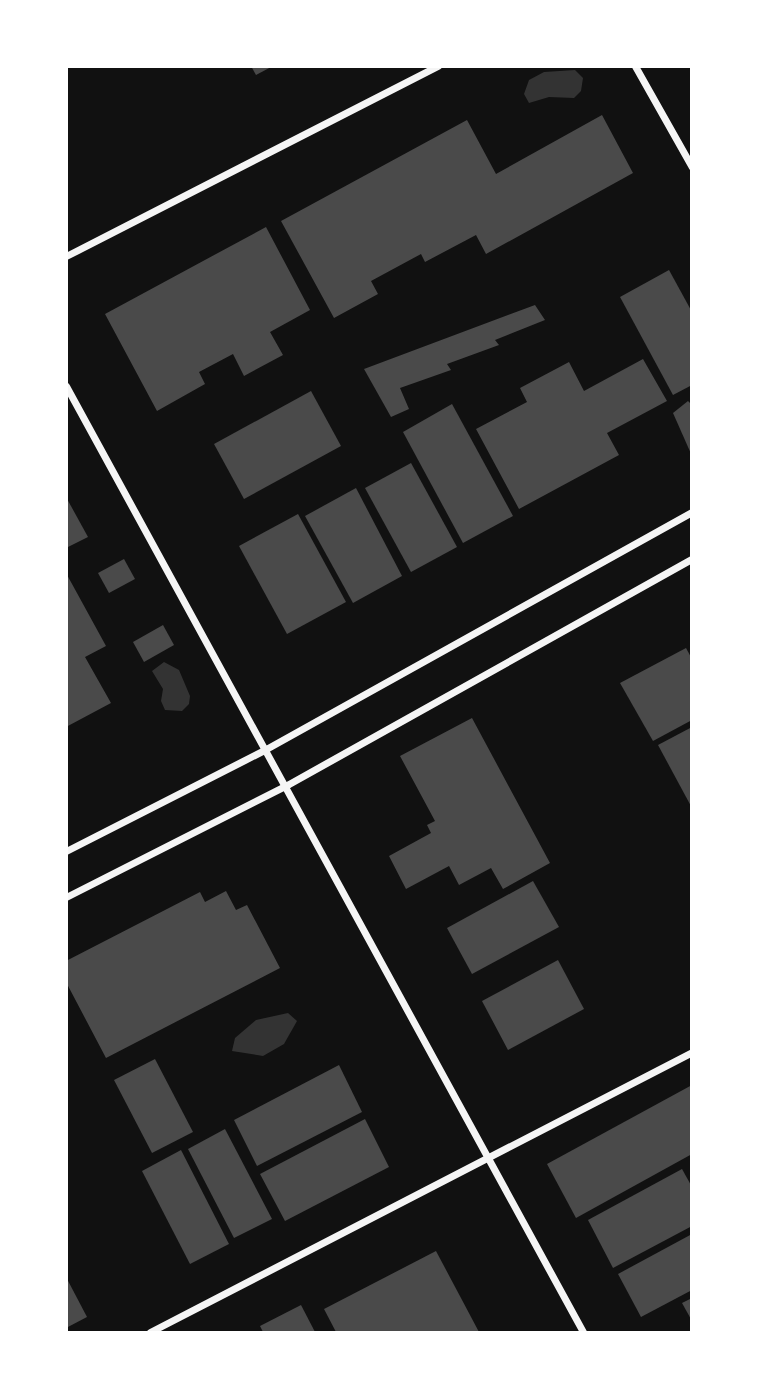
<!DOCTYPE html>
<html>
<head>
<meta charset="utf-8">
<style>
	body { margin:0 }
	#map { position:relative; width:758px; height:1399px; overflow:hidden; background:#111; font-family:"PT Sans Narrow",sans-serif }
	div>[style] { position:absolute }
	.water>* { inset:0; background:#333 }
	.building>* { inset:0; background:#4a4a4a }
	.minor>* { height:7px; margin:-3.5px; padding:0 3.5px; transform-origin:3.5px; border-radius:3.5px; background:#f5f5f5 }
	span { translate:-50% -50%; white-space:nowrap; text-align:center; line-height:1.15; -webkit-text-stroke:5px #fff; paint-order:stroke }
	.frame { position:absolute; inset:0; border:68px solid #fff; pointer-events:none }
</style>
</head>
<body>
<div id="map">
	<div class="water">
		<div style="clip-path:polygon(575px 70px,583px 78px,581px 91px,574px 98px,549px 97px,529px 103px,524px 94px,529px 80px,544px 72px)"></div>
		<div style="clip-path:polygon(164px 662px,179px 670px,190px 696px,189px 704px,182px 711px,165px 710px,161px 701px,163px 689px,152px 671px)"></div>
		<div style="clip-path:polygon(288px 1013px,297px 1021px,284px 1044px,263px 1056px,232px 1051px,235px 1038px,256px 1020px)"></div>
	</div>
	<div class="building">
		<div style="clip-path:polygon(251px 66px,273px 66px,256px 75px)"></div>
		<div style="clip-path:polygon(602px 115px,633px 173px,486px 254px,476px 235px,425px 262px,421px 254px,371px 281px,378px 294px,334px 318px,281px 221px,467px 120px,496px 174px)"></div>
		<div style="clip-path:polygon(266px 227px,310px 310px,270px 332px,283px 355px,244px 376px,233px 354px,199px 372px,205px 384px,157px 411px,105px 314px)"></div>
		<div style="clip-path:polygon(669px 270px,692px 312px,692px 385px,673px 395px,620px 297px)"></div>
		<div style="clip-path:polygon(535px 305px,545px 320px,495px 340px,499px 345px,447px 364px,451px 370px,400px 388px,409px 409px,391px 417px,364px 369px)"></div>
		<div style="clip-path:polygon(643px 359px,667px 401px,607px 433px,619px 455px,519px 509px,476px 429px,527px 402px,520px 388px,569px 362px,584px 391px)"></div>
		<div style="clip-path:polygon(311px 391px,341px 446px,244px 499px,214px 444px)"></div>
		<div style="clip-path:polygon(688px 401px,692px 405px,692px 456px,673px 413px)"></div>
		<div style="clip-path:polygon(452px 404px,513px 516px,463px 543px,403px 432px)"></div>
		<div style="clip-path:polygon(411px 463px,457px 547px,411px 572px,365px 488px)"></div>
		<div style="clip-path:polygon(356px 488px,402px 576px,353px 603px,305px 516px)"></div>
		<div style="clip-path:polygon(66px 497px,88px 537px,66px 548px)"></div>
		<div style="clip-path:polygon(298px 514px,346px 602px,287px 634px,239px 546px)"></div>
		<div style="clip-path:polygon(124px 559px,135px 579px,109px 593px,98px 573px)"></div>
		<div style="clip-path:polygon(66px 573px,106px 646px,85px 657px,111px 703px,66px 727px)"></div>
		<div style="clip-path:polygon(163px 625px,174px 645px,144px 662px,133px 642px)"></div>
		<div style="clip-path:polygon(686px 648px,692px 659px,692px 720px,653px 741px,620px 683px)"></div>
		<div style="clip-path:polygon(472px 718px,550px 863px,503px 889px,491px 868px,459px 885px,449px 866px,406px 889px,389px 856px,431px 833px,427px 825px,435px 821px,400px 756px)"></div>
		<div style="clip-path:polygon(692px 727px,692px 808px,658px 745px)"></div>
		<div style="clip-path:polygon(533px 881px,559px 927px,472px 974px,447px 928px)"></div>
		<div style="clip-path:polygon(226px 891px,236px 910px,247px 905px,280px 968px,106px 1058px,66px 982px,66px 961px,200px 892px,205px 902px)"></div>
		<div style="clip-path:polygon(558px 960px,584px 1009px,508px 1050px,482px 1001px)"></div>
		<div style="clip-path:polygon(155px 1059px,193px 1132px,152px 1153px,114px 1080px)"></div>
		<div style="clip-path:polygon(339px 1065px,362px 1112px,257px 1166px,234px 1120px)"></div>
		<div style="clip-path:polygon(692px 1085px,692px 1154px,576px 1218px,547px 1164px)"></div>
		<div style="clip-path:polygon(365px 1119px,389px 1167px,285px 1221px,260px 1174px)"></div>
		<div style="clip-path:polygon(225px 1129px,272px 1219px,234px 1238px,188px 1149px)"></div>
		<div style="clip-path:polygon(181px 1150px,229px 1244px,190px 1264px,142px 1171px)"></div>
		<div style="clip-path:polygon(682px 1169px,692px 1187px,692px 1226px,613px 1268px,588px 1220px)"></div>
		<div style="clip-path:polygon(692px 1234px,692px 1290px,641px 1317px,618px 1274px)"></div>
		<div style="clip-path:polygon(436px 1251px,479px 1332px,336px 1332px,324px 1309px)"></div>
		<div style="clip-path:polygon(66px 1277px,87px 1317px,66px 1328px)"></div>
		<div style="clip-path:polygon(692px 1298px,692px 1321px,682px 1303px)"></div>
		<div style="clip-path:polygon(301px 1305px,315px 1332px,263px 1332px,260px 1326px)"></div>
	</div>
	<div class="minor">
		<div style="left:635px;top:66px;width:116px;rotate:60.6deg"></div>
		<div style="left:66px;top:256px;width:418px;rotate:-27.1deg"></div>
		<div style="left:66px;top:386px;width:1078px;rotate:61.34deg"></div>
		<div style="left:66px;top:851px;width:225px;rotate:-27deg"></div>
		<div style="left:266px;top:749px;width:487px;rotate:-29.1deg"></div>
		<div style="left:66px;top:897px;width:248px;rotate:-26.9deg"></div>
		<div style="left:287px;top:785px;width:464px;rotate:-29.2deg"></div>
		<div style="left:150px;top:1332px;width:610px;rotate:-27.32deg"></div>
	</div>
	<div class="frame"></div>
</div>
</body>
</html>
